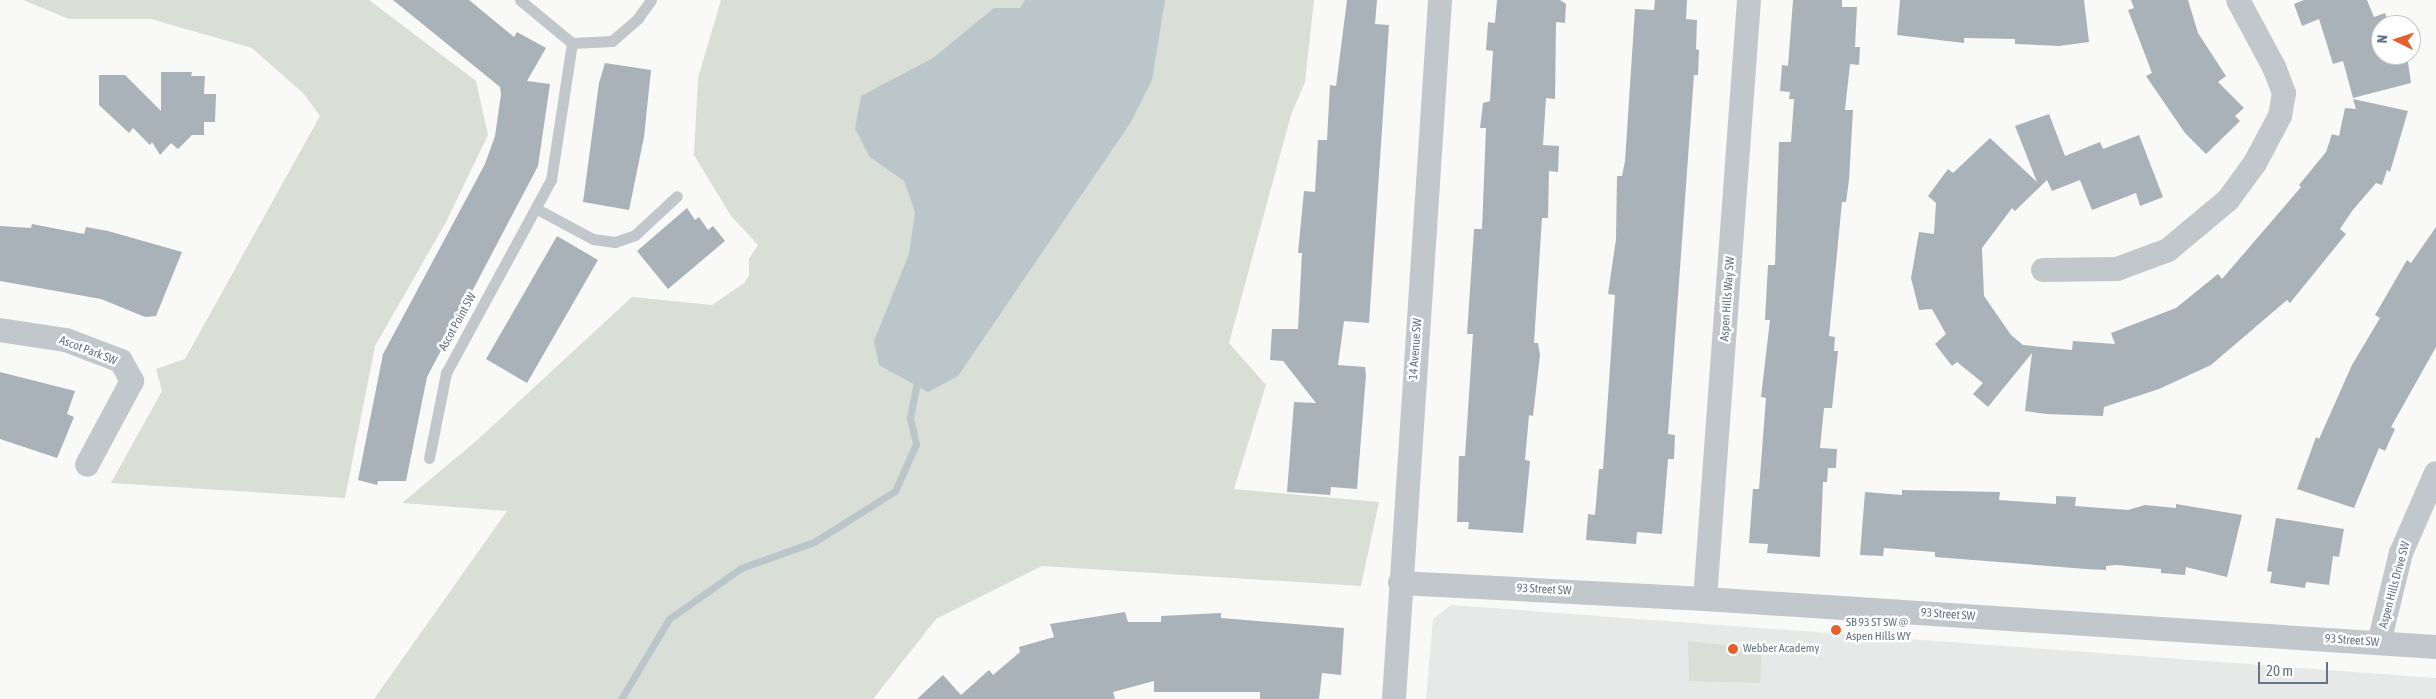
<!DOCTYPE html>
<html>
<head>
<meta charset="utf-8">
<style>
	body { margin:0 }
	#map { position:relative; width:2436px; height:699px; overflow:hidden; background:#f9f9f7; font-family:"Asap Condensed",sans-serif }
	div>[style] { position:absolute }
	.built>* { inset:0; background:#e7e8e8 }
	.green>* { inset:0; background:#d9ded6 }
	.water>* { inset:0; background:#bbc6cb }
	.stream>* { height:7px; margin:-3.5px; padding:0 3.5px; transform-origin:3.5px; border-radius:3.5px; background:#bbc6cb }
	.building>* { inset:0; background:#a9b2b8 }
	.lane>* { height:11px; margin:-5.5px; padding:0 5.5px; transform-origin:5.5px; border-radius:5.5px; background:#c2c7cb }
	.street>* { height:24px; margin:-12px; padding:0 12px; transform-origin:12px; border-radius:12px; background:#c2c7cb }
	.dots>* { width:14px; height:14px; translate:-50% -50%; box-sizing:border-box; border:2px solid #fff; border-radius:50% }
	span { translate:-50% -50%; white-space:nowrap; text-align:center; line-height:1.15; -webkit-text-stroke:5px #fff; paint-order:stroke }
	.street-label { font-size:12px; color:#647482 }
	.poi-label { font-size:12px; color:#647482 }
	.left { translate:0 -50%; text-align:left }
	.north { position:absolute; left:2371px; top:15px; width:50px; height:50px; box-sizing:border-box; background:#fff; border:1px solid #c1c7cd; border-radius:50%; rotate:274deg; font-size:14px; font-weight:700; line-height:20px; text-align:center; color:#647482 }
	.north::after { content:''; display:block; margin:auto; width:18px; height:22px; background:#e55e2b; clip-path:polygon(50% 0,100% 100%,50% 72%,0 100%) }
	.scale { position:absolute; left:2258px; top:662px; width:70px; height:22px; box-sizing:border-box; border:2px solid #647482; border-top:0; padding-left:6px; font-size:15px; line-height:18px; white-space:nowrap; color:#647482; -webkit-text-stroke:4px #fff; paint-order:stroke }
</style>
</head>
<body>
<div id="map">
	<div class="built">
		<div style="clip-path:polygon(1451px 605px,2436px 678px,2436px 699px,1426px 699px,1433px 619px)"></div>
	</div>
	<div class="green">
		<div style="clip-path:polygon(23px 0,369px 0,476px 81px,488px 135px,446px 222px,375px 346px,345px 498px,111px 483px,162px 391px,156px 369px,185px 359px,320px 116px,304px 94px,252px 48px,151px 19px,69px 19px)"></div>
		<div style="clip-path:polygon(721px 0,1314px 0,1305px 82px,1291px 115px,1229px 343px,1266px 385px,1234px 489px,1379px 502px,1361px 586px,1042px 566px,936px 619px,873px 699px,374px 699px,507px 511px,402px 503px,475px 442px,632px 297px,712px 305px,744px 283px,749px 276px,749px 259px,758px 245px,731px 216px,694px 155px,698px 78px)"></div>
		<div style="clip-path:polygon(1688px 641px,1762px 649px,1760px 683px,1689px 681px)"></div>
	</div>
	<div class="water">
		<div style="clip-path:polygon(1025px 0,1165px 0,1152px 80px,1131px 122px,958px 376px,928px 392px,879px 365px,874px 341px,909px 254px,915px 212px,904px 181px,870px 157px,855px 129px,861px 96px,933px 58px,994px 8px,1020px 8px)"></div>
	</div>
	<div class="stream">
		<div style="left:621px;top:699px;width:93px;rotate:-59deg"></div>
		<div style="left:669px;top:619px;width:88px;rotate:-35.3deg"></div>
		<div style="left:741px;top:568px;width:77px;rotate:-19.6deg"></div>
		<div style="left:814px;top:542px;width:96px;rotate:-32.2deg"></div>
		<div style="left:895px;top:491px;width:51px;rotate:-65.9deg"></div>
		<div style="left:916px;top:444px;width:27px;rotate:-103deg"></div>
		<div style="left:910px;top:418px;width:36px;rotate:-79deg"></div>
	</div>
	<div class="building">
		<div style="clip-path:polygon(393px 0,469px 0,514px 37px,517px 32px,546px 48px,527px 81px,550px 84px,538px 166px,427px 377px,406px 481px,378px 481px,377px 485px,358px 480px,383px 354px,485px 164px,495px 136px,501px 94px,500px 87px)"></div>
		<div style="clip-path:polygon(1347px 0,1377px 0,1375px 24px,1389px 25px,1369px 323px,1344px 321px,1338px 365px,1365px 367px,1366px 375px,1357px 489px,1331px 487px,1330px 495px,1287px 492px,1294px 402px,1316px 403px,1283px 361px,1270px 360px,1272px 329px,1298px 329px,1302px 253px,1298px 253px,1304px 191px,1315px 192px,1318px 140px,1327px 140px,1330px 85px,1336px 86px)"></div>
		<div style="clip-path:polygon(1497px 0,1560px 0,1566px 4px,1565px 23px,1556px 22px,1555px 99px,1546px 98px,1543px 145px,1559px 146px,1558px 172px,1549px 171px,1548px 218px,1542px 218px,1534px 343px,1538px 343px,1540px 355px,1533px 416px,1529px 415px,1525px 460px,1530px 461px,1523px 533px,1468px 529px,1469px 522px,1457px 522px,1459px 456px,1465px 456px,1473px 334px,1467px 334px,1472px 260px,1474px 229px,1482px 229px,1486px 128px,1480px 128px,1483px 103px,1490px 101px,1493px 51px,1486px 50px,1488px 22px,1495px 23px)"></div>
		<div style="clip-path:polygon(1655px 0,1687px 0,1686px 19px,1697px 20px,1696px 49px,1699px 50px,1698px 75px,1694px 75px,1668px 434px,1675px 435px,1674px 459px,1668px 459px,1662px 534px,1637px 532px,1636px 544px,1586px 540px,1588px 514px,1595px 515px,1599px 469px,1603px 469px,1615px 295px,1608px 294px,1616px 239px,1617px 176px,1622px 176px,1625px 161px,1635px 9px,1654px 10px)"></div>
		<div style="clip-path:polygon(1793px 0,1842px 0,1842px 7px,1857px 7px,1855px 47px,1860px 47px,1859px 65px,1850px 64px,1845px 110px,1853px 110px,1849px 180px,1846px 202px,1842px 202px,1829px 336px,1835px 337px,1834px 351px,1838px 351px,1832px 408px,1824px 408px,1820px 448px,1837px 449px,1836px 468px,1828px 468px,1827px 482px,1823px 482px,1820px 557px,1767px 553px,1768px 544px,1749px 543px,1753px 489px,1759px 489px,1766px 398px,1761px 397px,1770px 320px,1765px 320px,1768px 265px,1775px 265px,1779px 142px,1791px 142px,1794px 99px,1789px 99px,1790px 92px,1780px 91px,1782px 65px,1788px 66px)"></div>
		<div style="clip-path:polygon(1900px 0,2084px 0,2089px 42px,2059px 46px,2015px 44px,2015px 39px,1964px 38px,1964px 43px,1897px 35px)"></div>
		<div style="clip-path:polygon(2131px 0,2188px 0,2198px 33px,2226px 76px,2218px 82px,2244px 108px,2235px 116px,2240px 121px,2206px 154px,2185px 133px,2146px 76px,2152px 73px,2128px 10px,2134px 8px)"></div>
		<div style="clip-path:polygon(2304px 0,2367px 0,2374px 17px,2385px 13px,2389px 25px,2381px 25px,2381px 55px,2407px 55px,2411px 83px,2353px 98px,2343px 61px,2333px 64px,2319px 19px,2302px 26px,2294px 4px)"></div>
		<div style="clip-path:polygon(605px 63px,651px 70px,644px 137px,629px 210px,583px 202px,599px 83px)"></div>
		<div style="clip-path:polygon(161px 72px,192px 72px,191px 76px,205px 76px,204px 94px,216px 94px,215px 122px,204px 122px,204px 135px,192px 135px,178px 149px,171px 143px,160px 155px,152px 142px,150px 145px,133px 128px,129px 133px,99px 105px,99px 75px,125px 75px,161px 111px)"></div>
		<div style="clip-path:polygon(2353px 99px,2408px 111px,2390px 172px,2387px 170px,2382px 185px,2376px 183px,2352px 211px,2340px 229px,2346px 234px,2290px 303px,2287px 300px,2211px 365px,2159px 389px,2104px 407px,2103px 416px,2046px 414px,2025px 411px,2032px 353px,1988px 407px,1973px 394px,1983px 383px,1957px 362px,1952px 366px,1935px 344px,1946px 334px,1932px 309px,1919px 310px,1911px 278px,1919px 232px,1934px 234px,1936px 203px,1928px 196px,1948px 169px,1953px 173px,1990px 138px,2037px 182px,2015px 126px,2049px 114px,2065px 156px,2100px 142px,2103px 149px,2139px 135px,2163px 197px,2140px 206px,2136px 193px,2092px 210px,2080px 180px,2052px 191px,2047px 180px,2015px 211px,2012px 208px,1982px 248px,1984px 296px,2011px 335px,2023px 345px,2072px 350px,2073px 341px,2115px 344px,2111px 333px,2176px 308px,2218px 274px,2222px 279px,2301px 187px,2299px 185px,2326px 152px,2332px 134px,2339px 136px,2345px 108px,2356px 109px)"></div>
		<div style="clip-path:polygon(687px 208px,695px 220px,699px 217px,708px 230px,713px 226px,725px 241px,668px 289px,637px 251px)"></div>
		<div style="clip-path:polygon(32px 224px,84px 234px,86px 227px,108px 231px,182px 252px,156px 316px,145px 317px,101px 299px,0 281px,0 226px,31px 228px)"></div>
		<div style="clip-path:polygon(2436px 227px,2436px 347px,2391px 427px,2395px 429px,2385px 451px,2379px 448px,2354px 508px,2297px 489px,2316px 437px,2319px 439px,2352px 365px,2380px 318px,2375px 315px,2407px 260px,2411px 263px)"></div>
		<div style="clip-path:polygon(557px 236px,598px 260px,527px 383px,486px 359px)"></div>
		<div style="clip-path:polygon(0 372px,75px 391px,67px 414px,74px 417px,57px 458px,0 439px)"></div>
		<div style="clip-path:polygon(1902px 490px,2000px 492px,1999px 500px,2056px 504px,2056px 496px,2076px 497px,2075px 506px,2128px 510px,2145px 505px,2176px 508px,2176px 504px,2242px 515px,2227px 577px,2186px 567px,2185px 575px,2161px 573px,2161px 569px,2116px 565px,2106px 566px,2106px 570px,2086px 569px,1935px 557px,1935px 552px,1884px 548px,1883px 556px,1860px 555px,1865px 492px,1902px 495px)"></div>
		<div style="clip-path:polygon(2276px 518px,2344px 529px,2339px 557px,2333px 556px,2329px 585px,2306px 582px,2305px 588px,2270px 583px,2272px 572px,2267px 571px)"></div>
		<div style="clip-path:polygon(1125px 612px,1128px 622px,1161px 622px,1161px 616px,1221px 613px,1221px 618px,1344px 628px,1341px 675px,1322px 673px,1319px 699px,1260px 699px,1260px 692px,1154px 692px,1154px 681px,1113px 692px,1115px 699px,917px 699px,943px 675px,961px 695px,989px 670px,993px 675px,1020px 652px,1019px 647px,1054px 637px,1050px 624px)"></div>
	</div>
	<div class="lane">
		<div style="left:520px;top:0;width:67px;rotate:39.6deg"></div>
		<div style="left:572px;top:43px;width:40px;rotate:-2.9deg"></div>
		<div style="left:612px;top:41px;width:35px;rotate:-41deg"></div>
		<div style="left:638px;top:18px;width:22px;rotate:-54deg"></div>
		<div style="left:537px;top:209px;width:64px;rotate:28.2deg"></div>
		<div style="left:593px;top:239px;width:22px;rotate:8deg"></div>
		<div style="left:615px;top:242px;width:21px;rotate:-19deg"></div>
		<div style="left:635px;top:235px;width:57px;rotate:-42.9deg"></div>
		<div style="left:429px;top:458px;width:87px;rotate:-78.7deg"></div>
		<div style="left:446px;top:373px;width:220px;rotate:-61.5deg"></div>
		<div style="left:551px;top:180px;width:139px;rotate:-81.3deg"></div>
	</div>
	<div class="street">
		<div style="left:2043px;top:270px;width:74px;rotate:-0.8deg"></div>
		<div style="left:2117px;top:269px;width:54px;rotate:-20.4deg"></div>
		<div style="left:2168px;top:250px;width:78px;rotate:-39.8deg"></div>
		<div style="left:2228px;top:200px;width:46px;rotate:-53.9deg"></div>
		<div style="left:2255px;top:163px;width:53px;rotate:-62deg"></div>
		<div style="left:2280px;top:116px;width:23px;rotate:-80deg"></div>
		<div style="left:2284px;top:93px;width:26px;rotate:-111deg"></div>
		<div style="left:2275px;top:69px;width:78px;rotate:-118.2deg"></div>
		<div style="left:0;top:330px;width:67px;rotate:8.6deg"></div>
		<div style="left:66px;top:340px;width:59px;rotate:20.9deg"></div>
		<div style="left:121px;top:361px;width:23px;rotate:61deg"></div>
		<div style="left:132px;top:381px;width:95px;rotate:118.2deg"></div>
		<div style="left:1400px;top:583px;width:305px;rotate:3deg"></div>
		<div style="left:1705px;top:599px;width:733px;rotate:3.76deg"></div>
		<div style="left:1705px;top:599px;width:601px;rotate:-85.8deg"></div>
		<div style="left:2379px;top:643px;width:93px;rotate:-76.3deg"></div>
		<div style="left:2401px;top:553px;width:87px;rotate:-66.4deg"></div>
		<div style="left:1394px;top:699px;width:701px;rotate:-86.23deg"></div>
	</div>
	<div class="dots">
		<div style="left:1836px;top:630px;background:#e55e2b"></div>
		<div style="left:1733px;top:649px;background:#e55e2b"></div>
	</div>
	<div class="street-label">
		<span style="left:1728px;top:299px;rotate:-86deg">Aspen Hills Way SW</span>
		<span style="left:458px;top:322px;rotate:-61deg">Ascot Point SW</span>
		<span style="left:1416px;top:349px;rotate:-86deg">14 Avenue SW</span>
		<span style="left:88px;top:351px;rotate:21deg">Ascot Park SW</span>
		<span style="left:2395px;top:585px;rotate:-75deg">Aspen Hills Drive SW</span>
		<span style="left:1544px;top:590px;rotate:3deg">93 Street SW</span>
		<span style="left:1948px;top:615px;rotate:4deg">93 Street SW</span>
		<span style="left:2352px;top:641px;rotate:4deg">93 Street SW</span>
	</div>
	<div class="poi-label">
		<span class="left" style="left:1846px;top:630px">SB 93 ST SW @<br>Aspen Hills WY</span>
		<span class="left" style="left:1743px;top:649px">Webber Academy</span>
	</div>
	<div class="north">N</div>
	<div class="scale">20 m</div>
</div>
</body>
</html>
